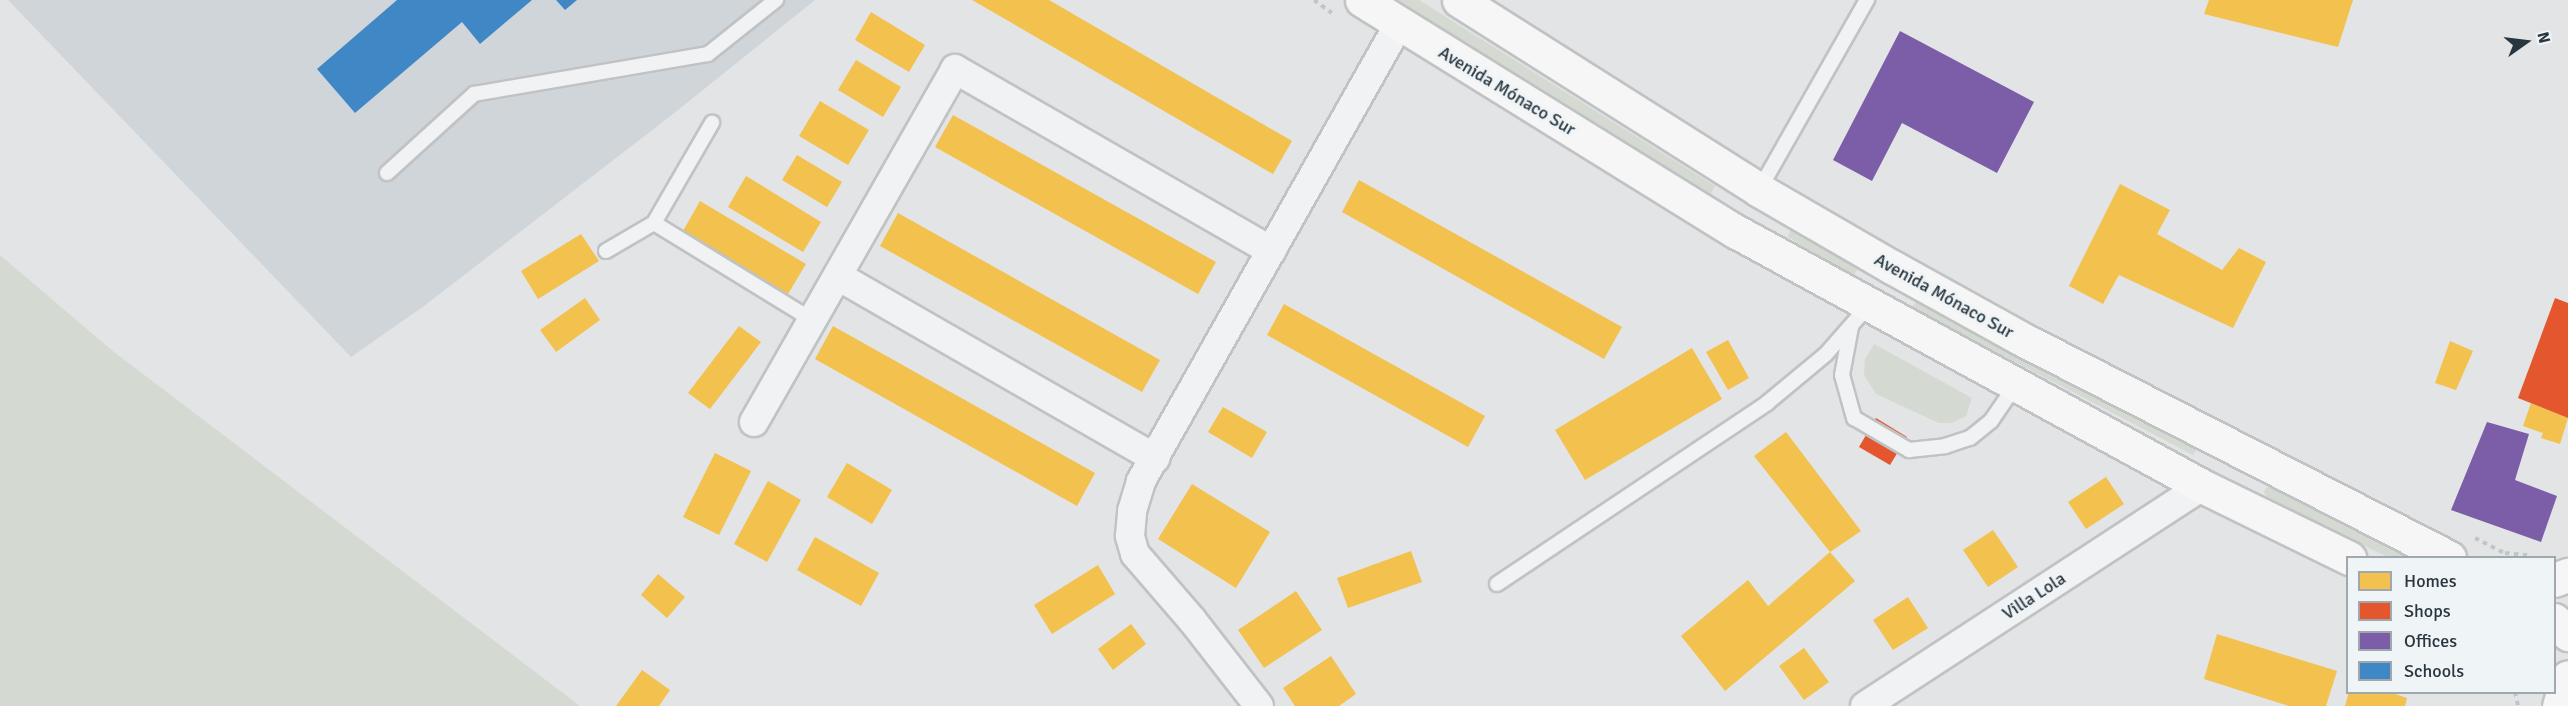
<!DOCTYPE html>
<html>
<head>
<meta charset="utf-8">
<style>
	body { margin:0 }
	#map { position:relative; width:2568px; height:706px; overflow:hidden; background:#e2e4e6; font-family:Signika,sans-serif }
	div>[style] { position:absolute }
	.built>* { inset:0; background:#d0d5d9 }
	.green>* { inset:0; background:#d4dad2 }
	.homes>* { inset:0; background:#f2c14e }
	.shops>* { inset:0; background:#e4572e }
	.offices>* { inset:0; background:#7b5ea7 }
	.schools>* { inset:0; background:#3f88c5 }
	.path>* { height:4px; margin-top:-2px; transform-origin:0; background:repeating-linear-gradient(90deg,#c2c5c7 0 4.5px,transparent 0 9px) }
	.roads { filter:drop-shadow(2px 0 #c0c2c4) drop-shadow(-2px 0 #c0c2c4) drop-shadow(0 2px #c0c2c4) drop-shadow(0 -2px #c0c2c4) }
	.service>* { height:14px; margin:-7px; padding:0 7px; transform-origin:7px; border-radius:7px; background:#f1f2f4 }
	.minor>* { height:28px; margin:-14px; padding:0 14px; transform-origin:14px; border-radius:14px; background:#f1f2f4 }
	.secondary>* { height:33px; margin:-16.5px; padding:0 16.5px; transform-origin:16.5px; border-radius:16.5px; background:#f6f6f6 }
	.primary>* { height:33px; margin:-16.5px; padding:0 16.5px; transform-origin:16.5px; border-radius:16.5px; background:#f6f6f6 }
	span { translate:-50% -50%; white-space:nowrap; text-align:center; line-height:1.15; -webkit-text-stroke:6px #eff4f6; paint-order:stroke }
	.street-label { font-size:18px; color:#2a363f }
	.legend { position:absolute; left:2346px; top:556px; width:210px; height:138px; box-sizing:border-box; background:#eff4f6; border:2px solid #a0a8ad; margin:0; padding:8px 10px; list-style:none; font-size:18px; color:#2a363f }
	.legend li { display:flex; align-items:center; gap:12px; height:30px }
	.legend b { width:30px; border:2px solid #a0a8ad }
	.north { position:absolute; left:2496px; top:12px; width:60px; height:60px; -webkit-text-stroke:4px #eff4f6; paint-order:stroke; rotate:76deg; font-size:16px; font-weight:700; line-height:24px; text-align:center; color:#2a363f }
	.north::after { content:''; display:block; margin:auto; width:21px; height:27px; background:#2a363f; clip-path:polygon(50% 0,100% 100%,50% 72%,0 100%) }
</style>
</head>
<body>
<div id="map">
	<div class="built">
		<div style="clip-path:polygon(8px 0,815px 0,673px 114px,424px 306px,351px 357px)"></div>
	</div>
	<div class="green">
		<div style="clip-path:polygon(1395px 0,1419px 0,1715px 186px,1710px 196px)"></div>
		<div style="clip-path:polygon(1791px 228px,1858px 268px,1853px 277px,1788px 237px)"></div>
		<div style="clip-path:polygon(0 255px,114px 352px,580px 706px,0 706px)"></div>
		<div style="clip-path:polygon(1916px 301px,2198px 447px,2193px 455px,1912px 308px)"></div>
		<div style="clip-path:polygon(1874px 344px,1972px 398px,1966px 416px,1952px 423px,1939px 423px,1876px 394px,1864px 375px,1865px 359px)"></div>
		<div style="clip-path:polygon(2279px 484px,2423px 557px,2388px 557px,2269px 500px,2264px 492px,2266px 488px)"></div>
	</div>
	<div class="homes">
		<div style="clip-path:polygon(972px 0,1049px 0,1292px 141px,1273px 174px)"></div>
		<div style="clip-path:polygon(2209px 0,2353px 0,2338px 47px,2204px 14px)"></div>
		<div style="clip-path:polygon(871px 12px,925px 45px,909px 72px,855px 40px)"></div>
		<div style="clip-path:polygon(856px 60px,901px 87px,883px 117px,838px 90px)"></div>
		<div style="clip-path:polygon(820px 101px,869px 130px,848px 165px,799px 136px)"></div>
		<div style="clip-path:polygon(953px 115px,1216px 262px,1198px 294px,935px 147px)"></div>
		<div style="clip-path:polygon(797px 155px,842px 182px,827px 207px,782px 180px)"></div>
		<div style="clip-path:polygon(746px 176px,821px 222px,803px 252px,728px 207px)"></div>
		<div style="clip-path:polygon(1359px 180px,1622px 327px,1604px 359px,1342px 212px)"></div>
		<div style="clip-path:polygon(2120px 184px,2170px 210px,2157px 234px,2222px 270px,2239px 248px,2266px 262px,2233px 328px,2119px 275px,2103px 304px,2069px 286px)"></div>
		<div style="clip-path:polygon(700px 201px,806px 264px,788px 294px,683px 231px)"></div>
		<div style="clip-path:polygon(898px 213px,1160px 360px,1142px 392px,880px 246px)"></div>
		<div style="clip-path:polygon(581px 234px,599px 261px,538px 299px,521px 271px)"></div>
		<div style="clip-path:polygon(585px 298px,600px 320px,556px 352px,540px 330px)"></div>
		<div style="clip-path:polygon(1284px 304px,1485px 416px,1468px 447px,1267px 335px)"></div>
		<div style="clip-path:polygon(739px 326px,761px 342px,710px 409px,688px 393px)"></div>
		<div style="clip-path:polygon(833px 326px,1095px 473px,1077px 506px,815px 359px)"></div>
		<div style="clip-path:polygon(1728px 340px,1749px 378px,1728px 390px,1706px 352px)"></div>
		<div style="clip-path:polygon(2450px 341px,2473px 351px,2456px 390px,2435px 383px)"></div>
		<div style="clip-path:polygon(1692px 348px,1722px 399px,1585px 480px,1555px 430px)"></div>
		<div style="clip-path:polygon(2531px 403px,2568px 418px,2560px 444px,2541px 438px,2543px 433px,2523px 426px)"></div>
		<div style="clip-path:polygon(1223px 407px,1267px 432px,1252px 458px,1208px 432px)"></div>
		<div style="clip-path:polygon(1786px 432px,1861px 531px,1830px 552px,1754px 456px)"></div>
		<div style="clip-path:polygon(715px 453px,751px 471px,719px 535px,683px 517px)"></div>
		<div style="clip-path:polygon(847px 463px,892px 490px,872px 524px,827px 497px)"></div>
		<div style="clip-path:polygon(2106px 477px,2124px 504px,2086px 529px,2068px 502px)"></div>
		<div style="clip-path:polygon(768px 481px,801px 500px,767px 562px,734px 544px)"></div>
		<div style="clip-path:polygon(1192px 484px,1270px 532px,1236px 588px,1158px 539px)"></div>
		<div style="clip-path:polygon(1993px 530px,2018px 567px,1988px 587px,1963px 550px)"></div>
		<div style="clip-path:polygon(815px 537px,879px 573px,861px 606px,797px 570px)"></div>
		<div style="clip-path:polygon(1411px 551px,1422px 582px,1348px 608px,1337px 578px)"></div>
		<div style="clip-path:polygon(1830px 552px,1855px 581px,1725px 691px,1681px 636px,1748px 580px,1768px 606px)"></div>
		<div style="clip-path:polygon(1098px 565px,1115px 594px,1052px 634px,1034px 605px)"></div>
		<div style="clip-path:polygon(658px 574px,685px 597px,667px 618px,641px 595px)"></div>
		<div style="clip-path:polygon(1296px 591px,1322px 630px,1264px 668px,1238px 630px)"></div>
		<div style="clip-path:polygon(1908px 597px,1928px 628px,1893px 650px,1873px 620px)"></div>
		<div style="clip-path:polygon(1131px 624px,1146px 644px,1113px 670px,1098px 649px)"></div>
		<div style="clip-path:polygon(2217px 634px,2337px 671px,2326px 706px,2289px 706px,2204px 679px)"></div>
		<div style="clip-path:polygon(1804px 648px,1829px 682px,1804px 700px,1779px 666px)"></div>
		<div style="clip-path:polygon(1331px 656px,1356px 694px,1339px 706px,1295px 706px,1283px 688px)"></div>
		<div style="clip-path:polygon(642px 670px,670px 690px,659px 706px,616px 706px)"></div>
		<div style="clip-path:polygon(2349px 692px,2389px 692px,2407px 698px,2405px 706px,2345px 706px)"></div>
	</div>
	<div class="shops">
		<div style="clip-path:polygon(2555px 298px,2568px 303px,2568px 418px,2518px 398px)"></div>
		<div style="clip-path:polygon(1876px 418px,1907px 437px,1890px 465px,1859px 447px)"></div>
	</div>
	<div class="offices">
		<div style="clip-path:polygon(1900px 31px,2034px 102px,1997px 173px,1902px 123px,1872px 181px,1833px 160px)"></div>
		<div style="clip-path:polygon(2487px 422px,2529px 434px,2515px 480px,2557px 496px,2541px 542px,2451px 510px)"></div>
	</div>
	<div class="schools">
		<div style="clip-path:polygon(397px 0,532px 0,480px 44px,462px 22px,355px 113px,317px 69px)"></div>
		<div style="clip-path:polygon(556px 0,577px 0,565px 10px)"></div>
	</div>
	<div class="path">
		<div style="left:1314px;top:0;width:22px;rotate:36deg"></div>
		<div style="left:2475px;top:538px;width:34px;rotate:27deg"></div>
		<div style="left:2505px;top:553px;width:27px;rotate:6deg"></div>
		<div style="left:2515px;top:692px;width:14px;rotate:78deg"></div>
	</div>
	<div class="roads">
		<div class="service">
			<div style="left:387px;top:173px;width:118px;rotate:-42.2deg"></div>
			<div style="left:474px;top:94px;width:237px;rotate:-9.7deg"></div>
			<div style="left:708px;top:54px;width:87px;rotate:-38.5deg"></div>
			<div style="left:1759px;top:190px;width:219px;rotate:-60.4deg"></div>
			<div style="left:654px;top:223px;width:185px;rotate:31.5deg"></div>
			<div style="left:606px;top:251px;width:56px;rotate:-30.3deg"></div>
			<div style="left:654px;top:223px;width:116px;rotate:-59.9deg"></div>
			<div style="left:1851px;top:327px;width:49px;rotate:100.6deg"></div>
			<div style="left:1842px;top:375px;width:45px;rotate:74.4deg"></div>
			<div style="left:1854px;top:418px;width:64px;rotate:30.2deg"></div>
			<div style="left:1909px;top:450px;width:36px;rotate:-6deg"></div>
			<div style="left:1945px;top:446px;width:26px;rotate:-18deg"></div>
			<div style="left:1970px;top:438px;width:27px;rotate:-39deg"></div>
			<div style="left:1991px;top:421px;width:42px;rotate:-55.6deg"></div>
			<div style="left:1497px;top:584px;width:325px;rotate:-33.8deg"></div>
			<div style="left:1767px;top:403px;width:77px;rotate:-39.7deg"></div>
			<div style="left:1826px;top:354px;width:65px;rotate:-48.7deg"></div>
		</div>
		<div class="minor">
			<div style="left:838px;top:276px;width:366px;rotate:29.9deg"></div>
			<div style="left:754px;top:422px;width:406px;rotate:-60.3deg"></div>
			<div style="left:955px;top:69px;width:365px;rotate:29.9deg"></div>
			<div style="left:1259px;top:706px;width:109px;rotate:-127.9deg"></div>
			<div style="left:1192px;top:620px;width:87px;rotate:-130.8deg"></div>
			<div style="left:1135px;top:554px;width:19px;rotate:-106deg"></div>
			<div style="left:1130px;top:536px;width:25px;rotate:-85deg"></div>
			<div style="left:1132px;top:511px;width:31px;rotate:-73deg"></div>
			<div style="left:1141px;top:481px;width:525px;rotate:-60.55deg"></div>
			<div style="left:1865px;top:706px;width:402px;rotate:-33.1deg"></div>
		</div>
		<div class="secondary">
			<div style="left:1362px;top:0;width:439px;rotate:31.8deg"></div>
			<div style="left:1735px;top:231px;width:532px;rotate:28.64deg"></div>
			<div style="left:2202px;top:486px;width:164px;rotate:26.1deg"></div>
			<div style="left:1459px;top:0;width:355px;rotate:32.3deg"></div>
			<div style="left:1759px;top:190px;width:154px;rotate:30.1deg"></div>
			<div style="left:1892px;top:267px;width:146px;rotate:29deg"></div>
			<div style="left:2020px;top:338px;width:482px;rotate:27.1deg"></div>
			<div style="left:2554px;top:620px;width:20px;rotate:45deg"></div>
		</div>
		<div class="primary">
			<div style="left:2554px;top:580px;width:15px;rotate:-20deg"></div>
			<div style="left:2559px;top:706px;width:30px;rotate:-73deg"></div>
		</div>
	</div>
	<div class="street-label">
		<span style="left:1507px;top:91px;rotate:31deg">Avenida Mónaco Sur</span>
		<span style="left:1944px;top:296px;rotate:29deg">Avenida Mónaco Sur</span>
		<span style="left:2034px;top:596px;rotate:-33deg">Villa Lola</span>
	</div>
	<ul class="legend">
	<li><b style="height:16px;background:#f2c14e"></b>Homes</li>
	<li><b style="height:16px;background:#e4572e"></b>Shops</li>
	<li><b style="height:16px;background:#7b5ea7"></b>Offices</li>
	<li><b style="height:16px;background:#3f88c5"></b>Schools</li>
	</ul>
	<div class="north">N</div>
</div>
</body>
</html>
